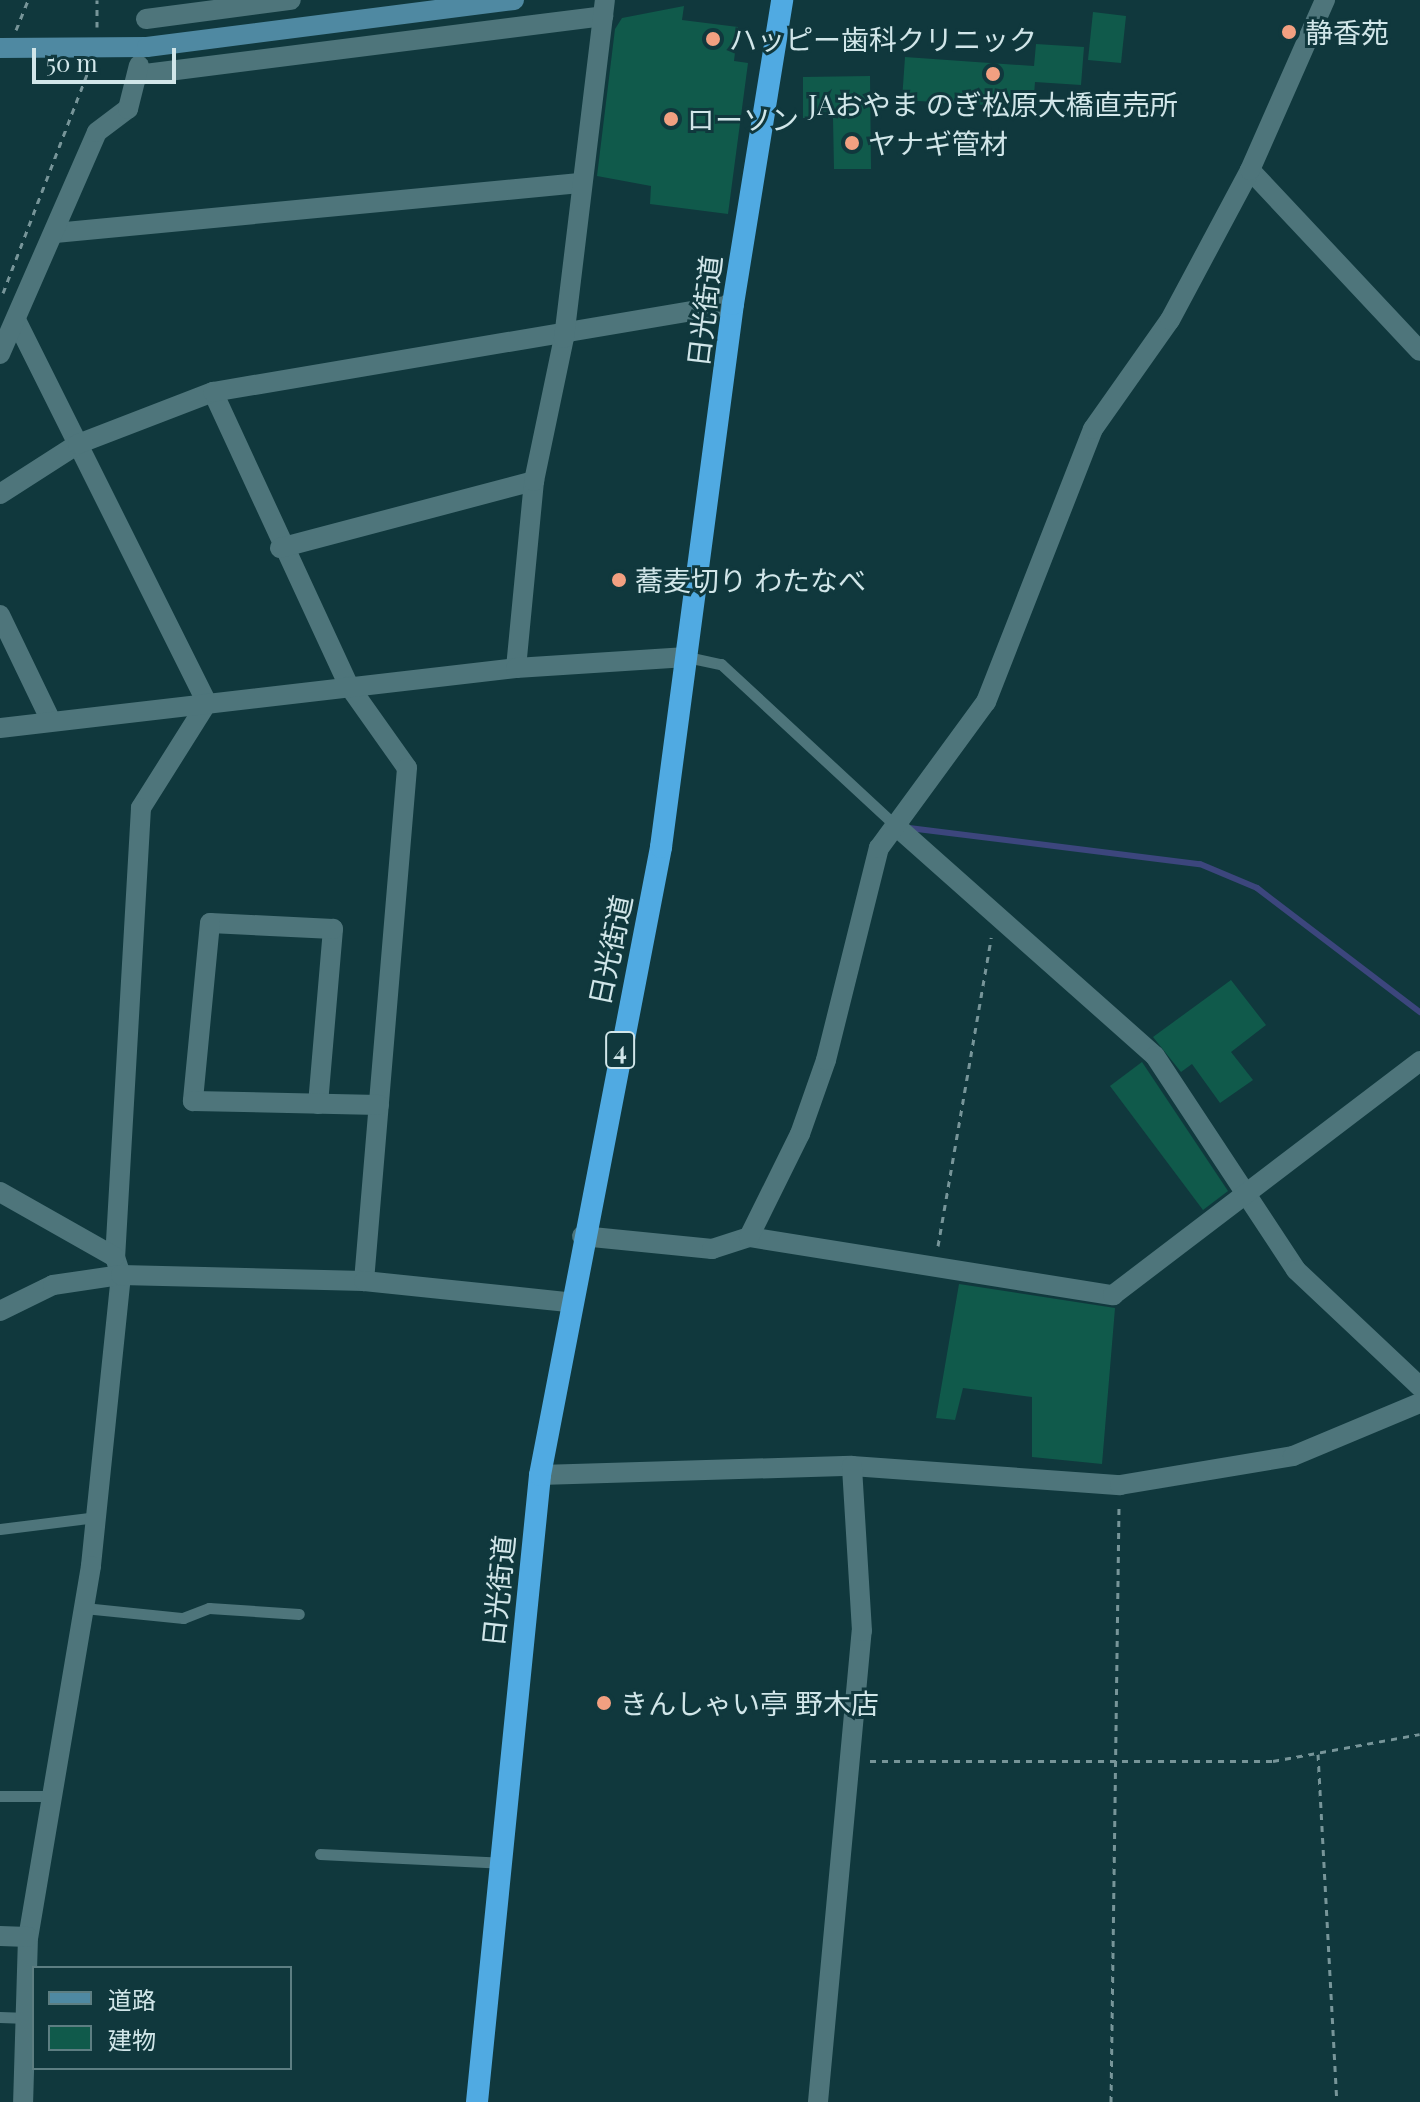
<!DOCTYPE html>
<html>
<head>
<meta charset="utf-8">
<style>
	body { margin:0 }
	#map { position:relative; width:1420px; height:2102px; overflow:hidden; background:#10383d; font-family:"Playfair Display","Noto Sans JP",serif }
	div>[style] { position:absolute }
	.stream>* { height:6px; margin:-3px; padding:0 3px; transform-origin:3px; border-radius:3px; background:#3c467d }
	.building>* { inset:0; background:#105a4b }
	.path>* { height:3px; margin-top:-1.5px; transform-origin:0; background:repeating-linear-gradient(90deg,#779599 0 6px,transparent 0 12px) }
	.service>* { height:11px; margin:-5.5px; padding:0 5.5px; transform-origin:5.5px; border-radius:5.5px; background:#4e757b }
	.minor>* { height:20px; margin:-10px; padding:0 10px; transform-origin:10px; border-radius:10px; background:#4e757b }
	.secondary>* { height:20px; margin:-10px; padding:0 10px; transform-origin:10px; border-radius:10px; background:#4f89a2 }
	.trunk>* { height:22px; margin:-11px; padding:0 11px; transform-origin:11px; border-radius:11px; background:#50aae2 }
	.dots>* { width:22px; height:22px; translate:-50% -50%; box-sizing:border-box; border:4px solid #10383d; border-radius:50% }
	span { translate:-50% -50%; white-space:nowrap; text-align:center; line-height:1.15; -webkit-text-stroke:6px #10383d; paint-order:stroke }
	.shield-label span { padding:2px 6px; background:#10383d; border:2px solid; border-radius:6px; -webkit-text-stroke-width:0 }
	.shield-label { font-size:26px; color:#d1e6e9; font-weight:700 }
	.poi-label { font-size:28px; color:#d1e6e9 }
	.left { translate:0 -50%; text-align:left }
	.street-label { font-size:28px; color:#d1e6e9 }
	.legend { position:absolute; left:32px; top:1966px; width:260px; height:104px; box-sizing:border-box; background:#10383d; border:2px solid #5d7e82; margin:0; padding:10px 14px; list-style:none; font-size:24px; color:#d1e6e9 }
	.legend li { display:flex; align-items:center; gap:16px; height:40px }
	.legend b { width:40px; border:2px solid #5d7e82 }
	.scale { position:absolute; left:32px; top:48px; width:144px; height:36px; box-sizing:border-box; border:4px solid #d1e6e9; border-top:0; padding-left:10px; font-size:24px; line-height:28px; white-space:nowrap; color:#d1e6e9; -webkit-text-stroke:6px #10383d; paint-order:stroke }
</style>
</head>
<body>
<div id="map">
	<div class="stream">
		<div style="left:909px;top:828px;width:293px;rotate:7.1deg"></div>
		<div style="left:1200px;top:864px;width:62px;rotate:22.8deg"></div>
		<div style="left:1257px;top:888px;width:205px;rotate:37.3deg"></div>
	</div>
	<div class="building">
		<div style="clip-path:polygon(684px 6px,682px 20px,738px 27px,734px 61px,748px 63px,728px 214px,650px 204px,651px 186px,597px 176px,615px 29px,622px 18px)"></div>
		<div style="clip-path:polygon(1093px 12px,1126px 16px,1121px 63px,1088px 60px)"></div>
		<div style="clip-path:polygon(1036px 44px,1084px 47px,1081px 85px,1035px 82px,1033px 108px,902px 100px,905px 57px,1034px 66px)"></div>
		<div style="clip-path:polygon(870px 76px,871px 169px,834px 169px,833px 118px,803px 118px,803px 77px)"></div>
		<div style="clip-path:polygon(1231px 980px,1266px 1025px,1231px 1052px,1253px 1080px,1220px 1103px,1192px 1064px,1181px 1072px,1153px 1037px)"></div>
		<div style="clip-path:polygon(1142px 1062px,1228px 1191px,1203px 1210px,1110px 1086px)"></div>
		<div style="clip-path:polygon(959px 1284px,1115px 1308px,1102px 1464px,1032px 1457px,1032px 1397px,963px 1388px,955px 1420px,936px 1418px)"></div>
	</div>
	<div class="path">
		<div style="left:97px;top:27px;width:27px;rotate:-90deg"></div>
		<div style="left:16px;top:30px;width:32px;rotate:-68deg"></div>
		<div style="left:3px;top:293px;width:240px;rotate:-69deg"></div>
		<div style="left:938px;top:1246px;width:313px;rotate:-80.2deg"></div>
		<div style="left:1318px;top:1754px;width:349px;rotate:86.9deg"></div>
		<div style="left:870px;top:1761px;width:403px"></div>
		<div style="left:1273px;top:1761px;width:149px;rotate:-10.4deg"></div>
		<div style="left:1111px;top:2102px;width:596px;rotate:-89.23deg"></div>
	</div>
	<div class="service">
		<div style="left:687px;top:657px;width:35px;rotate:12deg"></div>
		<div style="left:721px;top:664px;width:238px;rotate:42.8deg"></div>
		<div style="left:0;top:1529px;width:98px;rotate:-7.1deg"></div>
		<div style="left:84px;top:1608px;width:100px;rotate:5.8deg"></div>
		<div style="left:183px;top:1618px;width:28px;rotate:-21deg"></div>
		<div style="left:209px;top:1608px;width:90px;rotate:3.8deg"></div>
		<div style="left:0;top:1796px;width:55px"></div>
		<div style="left:320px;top:1854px;width:181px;rotate:2.8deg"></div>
		<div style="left:0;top:2017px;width:27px;rotate:2deg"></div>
	</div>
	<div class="minor">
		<div style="left:146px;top:19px;width:146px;rotate:-7.5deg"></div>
		<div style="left:137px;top:75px;width:470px;rotate:-7.2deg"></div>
		<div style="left:1250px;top:170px;width:248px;rotate:46.8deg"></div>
		<div style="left:55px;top:233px;width:527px;rotate:-5.44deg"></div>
		<div style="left:16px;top:320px;width:428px;rotate:63.5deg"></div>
		<div style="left:207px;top:703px;width:124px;rotate:122.2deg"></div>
		<div style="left:141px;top:808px;width:450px;rotate:93.3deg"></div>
		<div style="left:115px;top:1257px;width:19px;rotate:72deg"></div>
		<div style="left:121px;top:1275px;width:293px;rotate:95.9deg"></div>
		<div style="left:91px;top:1566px;width:376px;rotate:99.6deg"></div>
		<div style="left:28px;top:1937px;width:165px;rotate:91.7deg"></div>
		<div style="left:0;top:354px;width:242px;rotate:-66.4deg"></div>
		<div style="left:97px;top:132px;width:39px;rotate:-37deg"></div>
		<div style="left:128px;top:109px;width:45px;rotate:-76deg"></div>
		<div style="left:213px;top:392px;width:324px;rotate:65.2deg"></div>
		<div style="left:349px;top:686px;width:100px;rotate:54.7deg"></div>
		<div style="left:407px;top:768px;width:515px;rotate:94.79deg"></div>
		<div style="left:0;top:494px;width:93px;rotate:-32.7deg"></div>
		<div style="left:78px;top:444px;width:145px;rotate:-21.1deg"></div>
		<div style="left:213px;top:392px;width:527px;rotate:-9.61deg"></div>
		<div style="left:280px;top:548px;width:263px;rotate:-14.8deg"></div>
		<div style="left:0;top:615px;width:118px;rotate:64.3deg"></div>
		<div style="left:516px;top:668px;width:188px;rotate:-84.5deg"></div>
		<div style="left:534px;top:481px;width:146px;rotate:-78.2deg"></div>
		<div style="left:564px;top:338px;width:340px;rotate:-83.1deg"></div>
		<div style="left:0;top:728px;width:519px;rotate:-6.63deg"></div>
		<div style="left:516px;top:668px;width:171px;rotate:-3.7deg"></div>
		<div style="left:896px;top:826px;width:346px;rotate:41.6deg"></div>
		<div style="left:1155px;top:1056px;width:256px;rotate:56.6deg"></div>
		<div style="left:1296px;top:1270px;width:170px;rotate:43.3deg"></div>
		<div style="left:318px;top:1104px;width:176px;rotate:-85.1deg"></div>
		<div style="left:333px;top:929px;width:123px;rotate:-177.2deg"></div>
		<div style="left:210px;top:923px;width:179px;rotate:95.5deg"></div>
		<div style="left:193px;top:1101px;width:186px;rotate:1.2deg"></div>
		<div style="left:0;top:1192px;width:132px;rotate:29.5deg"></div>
		<div style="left:582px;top:1236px;width:131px;rotate:5.7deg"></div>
		<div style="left:712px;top:1249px;width:39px;rotate:-18deg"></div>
		<div style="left:749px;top:1237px;width:369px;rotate:9.1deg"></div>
		<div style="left:1113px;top:1295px;width:386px;rotate:-37.3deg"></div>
		<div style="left:749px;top:1237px;width:115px;rotate:-63.7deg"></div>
		<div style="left:800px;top:1134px;width:78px;rotate:-70.6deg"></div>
		<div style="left:826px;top:1060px;width:219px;rotate:-76deg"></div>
		<div style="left:879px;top:848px;width:181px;rotate:-53.8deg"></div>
		<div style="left:986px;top:702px;width:293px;rotate:-68.6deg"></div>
		<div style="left:1093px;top:429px;width:133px;rotate:-54.8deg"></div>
		<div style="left:1170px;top:320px;width:170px;rotate:-61.9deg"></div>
		<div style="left:1250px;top:170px;width:186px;rotate:-66.2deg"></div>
		<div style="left:0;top:1311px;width:59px;rotate:-26.1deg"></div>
		<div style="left:53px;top:1285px;width:69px;rotate:-8.4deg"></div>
		<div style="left:121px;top:1275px;width:243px;rotate:1.4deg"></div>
		<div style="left:364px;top:1281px;width:205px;rotate:5.9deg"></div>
		<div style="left:540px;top:1475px;width:312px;rotate:-1.7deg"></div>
		<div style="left:852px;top:1466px;width:269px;rotate:4.1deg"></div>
		<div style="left:1120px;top:1485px;width:175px;rotate:-9.5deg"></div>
		<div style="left:1293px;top:1456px;width:138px;rotate:-22.7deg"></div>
		<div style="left:0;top:1936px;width:28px;rotate:2deg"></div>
		<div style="left:818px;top:2102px;width:473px;rotate:-84.7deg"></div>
		<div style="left:862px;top:1631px;width:165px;rotate:-93.5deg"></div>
	</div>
	<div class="secondary">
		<div style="left:0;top:48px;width:147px;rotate:-0.4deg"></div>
		<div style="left:147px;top:47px;width:370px;rotate:-7.3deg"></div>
	</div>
	<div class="trunk">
		<div style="left:477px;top:2102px;width:630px;rotate:-84.26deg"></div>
		<div style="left:540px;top:1475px;width:640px;rotate:-79.09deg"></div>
		<div style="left:661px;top:847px;width:548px;rotate:-82.45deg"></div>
		<div style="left:733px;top:304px;width:308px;rotate:-80.8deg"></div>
	</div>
	<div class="dots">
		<div style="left:1289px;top:32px;background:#f2a081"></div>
		<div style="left:713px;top:39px;background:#f2a081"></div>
		<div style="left:993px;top:74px;background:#f2a081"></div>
		<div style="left:671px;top:119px;background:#f2a081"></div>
		<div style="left:852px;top:143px;background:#f2a081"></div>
		<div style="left:619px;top:580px;background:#f2a081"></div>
		<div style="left:604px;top:1703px;background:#f2a081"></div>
	</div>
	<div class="shield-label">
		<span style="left:620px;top:1050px">4</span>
	</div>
	<div class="poi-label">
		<span class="left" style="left:1305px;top:32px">静香苑</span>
		<span class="left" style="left:729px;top:39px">ハッピー歯科クリニック</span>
		<span style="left:993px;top:104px">JAおやま のぎ松原大橋直売所</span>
		<span class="left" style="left:687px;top:119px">ローソン</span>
		<span class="left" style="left:868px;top:143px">ヤナギ管材</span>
		<span class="left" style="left:635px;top:580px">蕎麦切り わたなべ</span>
		<span class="left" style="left:620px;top:1703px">きんしゃい亭 野木店</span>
	</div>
	<div class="street-label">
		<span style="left:704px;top:311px;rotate:-83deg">日光街道</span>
		<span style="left:610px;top:950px;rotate:-78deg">日光街道</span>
		<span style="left:498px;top:1591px;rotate:-84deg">日光街道</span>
	</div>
	<ul class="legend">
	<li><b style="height:10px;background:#4f89a2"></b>道路</li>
	<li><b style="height:22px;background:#105a4b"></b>建物</li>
	</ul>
	<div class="scale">50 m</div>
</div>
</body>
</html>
